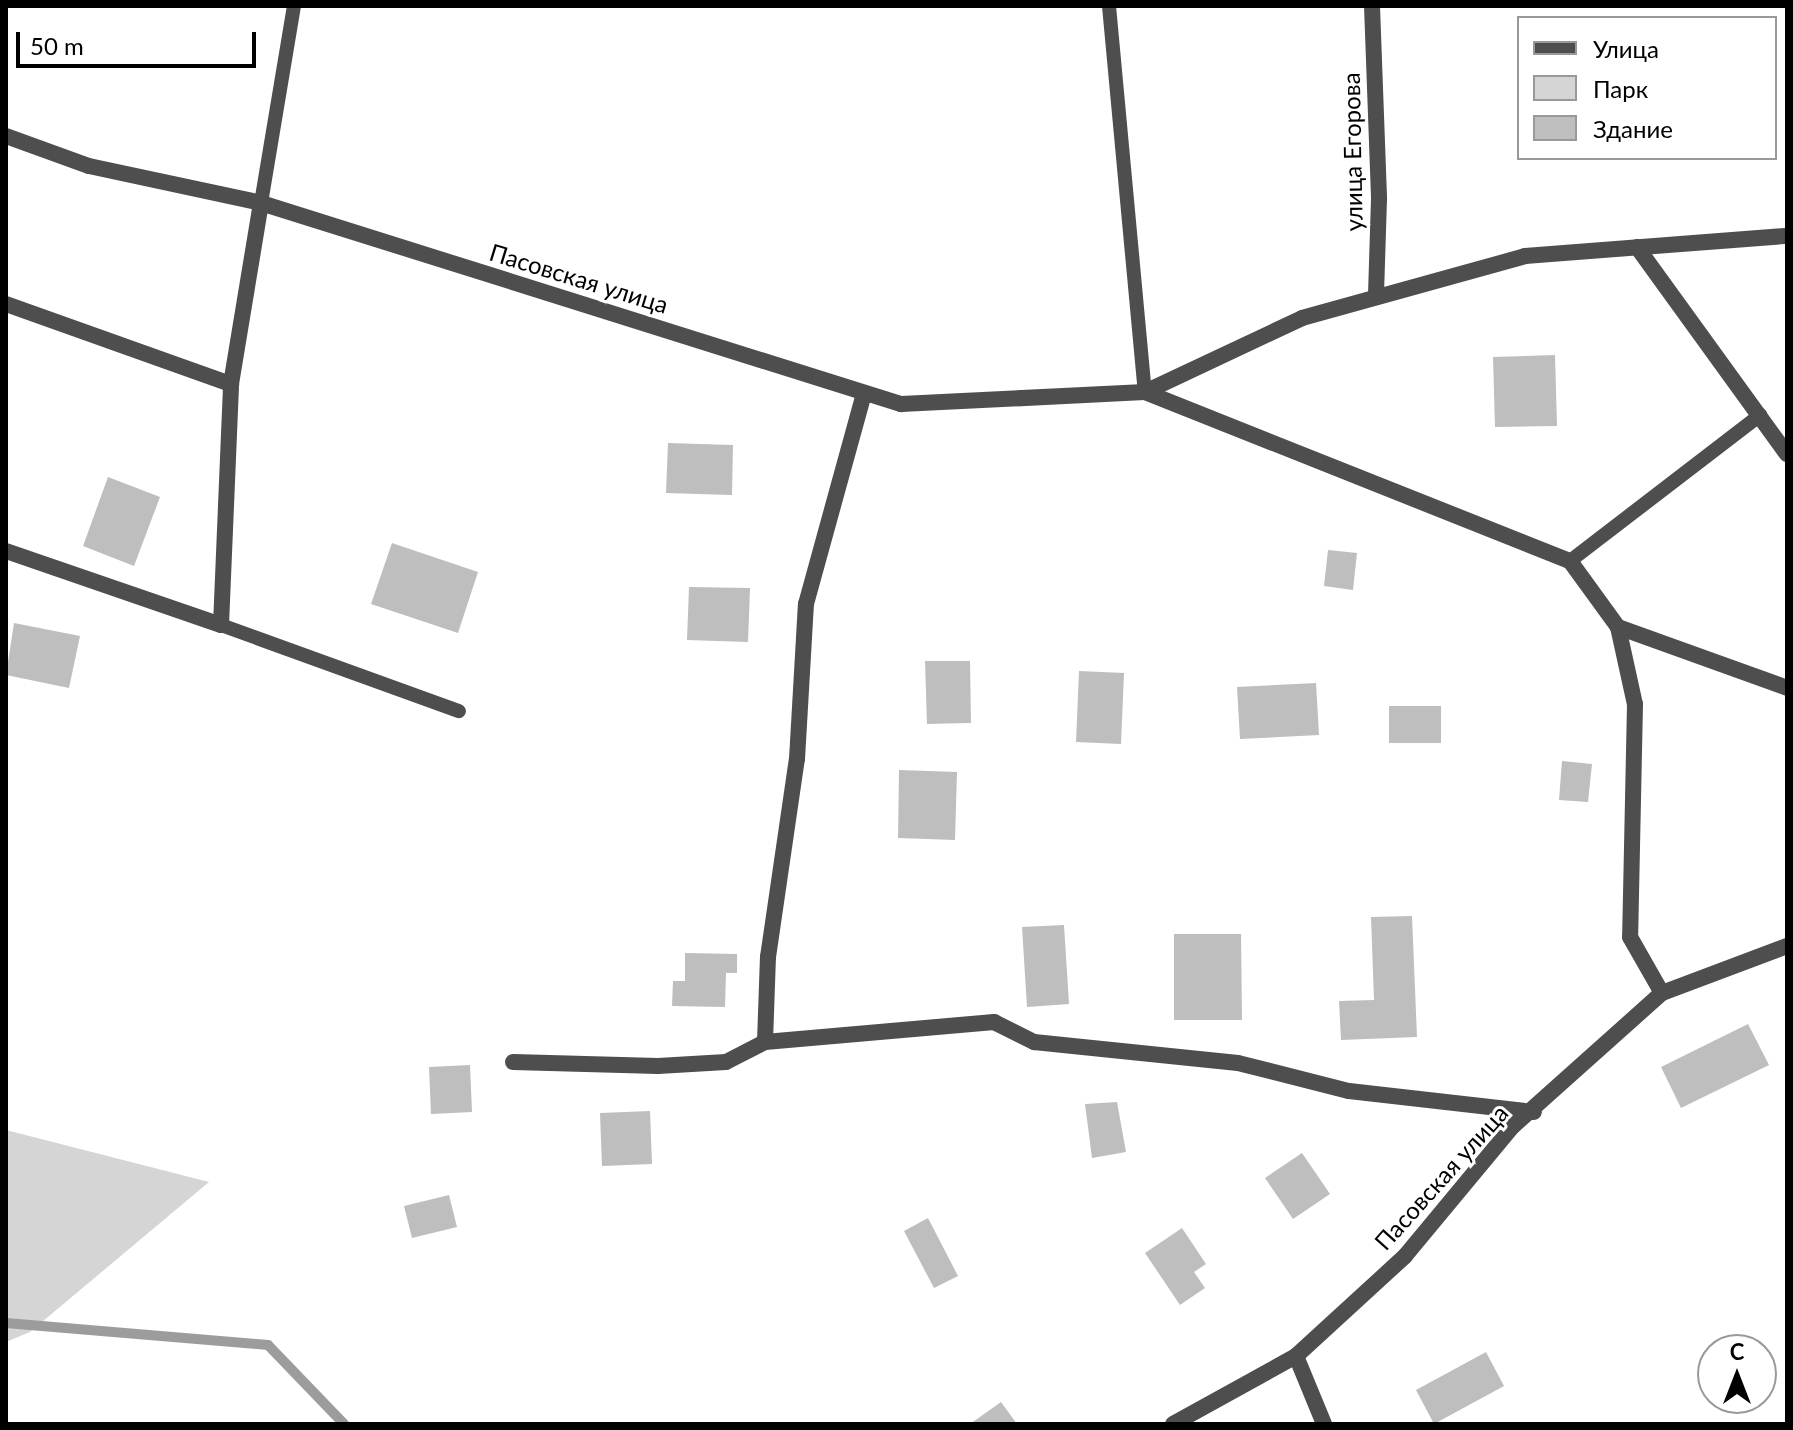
<!DOCTYPE html>
<html>
<head>
<meta charset="utf-8">
<style>
	body { margin:0 }
	#map { position:relative; width:1793px; height:1430px; overflow:hidden; background:#fff; font-family:Lato,sans-serif }
	div>[style] { position:absolute }
	.green>* { inset:0; background:#d5d5d5 }
	.stream>* { height:10px; margin:-5px; padding:0 5px; transform-origin:5px; border-radius:5px; background:#9c9c9c }
	.building>* { inset:0; background:#bebebe }
	.service>* { height:14px; margin:-7px; padding:0 7px; transform-origin:7px; border-radius:7px; background:#4e4e4e }
	.minor>* { height:16px; margin:-8px; padding:0 8px; transform-origin:8px; border-radius:8px; background:#4e4e4e }
	span { translate:-50% -50%; white-space:nowrap; text-align:center; line-height:1.15; -webkit-text-stroke:6px #fff; paint-order:stroke }
	.street-label { font-size:24px; color:#000 }
	.frame { position:absolute; inset:0; border:8px solid #000; pointer-events:none }
	.legend { position:absolute; left:1517px; top:16px; width:260px; height:144px; box-sizing:border-box; background:#fff; border:2px solid #999; margin:0; padding:10px 14px; list-style:none; font-size:24px; color:#000 }
	.legend li { display:flex; align-items:center; gap:16px; height:40px }
	.legend b { width:40px; border:2px solid #999 }
	.north { position:absolute; left:1697px; top:1334px; width:80px; height:80px; box-sizing:border-box; background:#fff; border:2px solid #999; border-radius:50%; rotate:0deg; font-size:22px; font-weight:700; line-height:32px; text-align:center; color:#000 }
	.north::after { content:''; display:block; margin:auto; width:28px; height:36px; background:#000; clip-path:polygon(50% 0,100% 100%,50% 72%,0 100%) }
	.scale { position:absolute; left:16px; top:32px; width:240px; height:36px; box-sizing:border-box; border:4px solid #000; border-top:0; padding-left:10px; font-size:24px; line-height:28px; white-space:nowrap; color:#000; -webkit-text-stroke:6px #fff; paint-order:stroke }
</style>
</head>
<body>
<div id="map">
	<div class="green">
		<div style="clip-path:polygon(6px 1130px,209px 1182px,30px 1332px,6px 1342px)"></div>
	</div>
	<div class="stream">
		<div style="left:6px;top:1323px;width:263px;rotate:4.8deg"></div>
		<div style="left:268px;top:1345px;width:110px;rotate:46.1deg"></div>
	</div>
	<div class="building">
		<div style="clip-path:polygon(1555px 355px,1557px 426px,1495px 427px,1493px 357px)"></div>
		<div style="clip-path:polygon(668px 443px,733px 445px,732px 495px,666px 493px)"></div>
		<div style="clip-path:polygon(108px 477px,160px 497px,134px 566px,83px 546px)"></div>
		<div style="clip-path:polygon(392px 543px,478px 572px,458px 633px,371px 604px)"></div>
		<div style="clip-path:polygon(1328px 550px,1357px 553px,1353px 590px,1324px 586px)"></div>
		<div style="clip-path:polygon(689px 587px,750px 588px,748px 642px,687px 640px)"></div>
		<div style="clip-path:polygon(14px 623px,80px 636px,69px 688px,6px 675px)"></div>
		<div style="clip-path:polygon(925px 661px,970px 661px,971px 723px,927px 724px)"></div>
		<div style="clip-path:polygon(1079px 671px,1124px 673px,1121px 744px,1076px 742px)"></div>
		<div style="clip-path:polygon(1316px 683px,1319px 735px,1240px 739px,1237px 687px)"></div>
		<div style="clip-path:polygon(1389px 706px,1441px 706px,1441px 743px,1389px 743px)"></div>
		<div style="clip-path:polygon(1562px 761px,1592px 764px,1588px 802px,1559px 800px)"></div>
		<div style="clip-path:polygon(899px 770px,957px 772px,955px 840px,898px 838px)"></div>
		<div style="clip-path:polygon(1412px 916px,1417px 1037px,1341px 1040px,1339px 1001px,1374px 1000px,1371px 917px)"></div>
		<div style="clip-path:polygon(1064px 925px,1069px 1004px,1027px 1007px,1022px 927px)"></div>
		<div style="clip-path:polygon(1174px 934px,1241px 934px,1242px 1020px,1174px 1020px)"></div>
		<div style="clip-path:polygon(685px 953px,737px 954px,737px 973px,726px 973px,725px 1007px,672px 1006px,673px 981px,685px 981px)"></div>
		<div style="clip-path:polygon(1748px 1024px,1769px 1065px,1681px 1108px,1661px 1067px)"></div>
		<div style="clip-path:polygon(470px 1065px,472px 1112px,431px 1114px,429px 1067px)"></div>
		<div style="clip-path:polygon(1117px 1102px,1126px 1152px,1092px 1158px,1085px 1104px)"></div>
		<div style="clip-path:polygon(650px 1111px,652px 1164px,602px 1166px,600px 1113px)"></div>
		<div style="clip-path:polygon(1302px 1153px,1330px 1194px,1293px 1219px,1265px 1178px)"></div>
		<div style="clip-path:polygon(449px 1195px,457px 1227px,412px 1238px,404px 1206px)"></div>
		<div style="clip-path:polygon(928px 1218px,958px 1276px,934px 1288px,904px 1231px)"></div>
		<div style="clip-path:polygon(1182px 1228px,1206px 1264px,1194px 1272px,1205px 1288px,1180px 1305px,1145px 1253px)"></div>
		<div style="clip-path:polygon(1486px 1352px,1504px 1386px,1434px 1424px,1416px 1390px)"></div>
		<div style="clip-path:polygon(1001px 1402px,1017px 1424px,970px 1424px)"></div>
	</div>
	<div class="service">
		<div style="left:1109px;top:6px;width:388px;rotate:84.7deg"></div>
		<div style="left:261px;top:203px;width:200px;rotate:-80.5deg"></div>
		<div style="left:1570px;top:561px;width:240px;rotate:-37.5deg"></div>
		<div style="left:221px;top:625px;width:253px;rotate:19.9deg"></div>
	</div>
	<div class="minor">
		<div style="left:1372px;top:6px;width:193px;rotate:87.9deg"></div>
		<div style="left:1379px;top:199px;width:98px;rotate:91.8deg"></div>
		<div style="left:6px;top:136px;width:88px;rotate:19.9deg"></div>
		<div style="left:89px;top:166px;width:176px;rotate:12.1deg"></div>
		<div style="left:261px;top:203px;width:671px;rotate:17.44deg"></div>
		<div style="left:901px;top:404px;width:244px;rotate:-2.8deg"></div>
		<div style="left:1145px;top:392px;width:174px;rotate:-25.2deg"></div>
		<div style="left:1302px;top:318px;width:231px;rotate:-15.5deg"></div>
		<div style="left:1525px;top:256px;width:263px;rotate:-4.4deg"></div>
		<div style="left:1637px;top:247px;width:256px;rotate:54.1deg"></div>
		<div style="left:6px;top:304px;width:239px;rotate:19.6deg"></div>
		<div style="left:231px;top:384px;width:183px;rotate:-80.6deg"></div>
		<div style="left:1145px;top:392px;width:457px;rotate:21.7deg"></div>
		<div style="left:1570px;top:561px;width:82px;rotate:54deg"></div>
		<div style="left:1618px;top:627px;width:79px;rotate:77.6deg"></div>
		<div style="left:1635px;top:704px;width:233px;rotate:91.2deg"></div>
		<div style="left:1630px;top:937px;width:64px;rotate:60.3deg"></div>
		<div style="left:6px;top:551px;width:227px;rotate:19deg"></div>
		<div style="left:221px;top:625px;width:241px;rotate:-87.6deg"></div>
		<div style="left:1618px;top:627px;width:180px;rotate:19.8deg"></div>
		<div style="left:765px;top:1042px;width:230px;rotate:-5deg"></div>
		<div style="left:994px;top:1022px;width:45px;rotate:26.6deg"></div>
		<div style="left:1034px;top:1042px;width:205px;rotate:5.9deg"></div>
		<div style="left:1238px;top:1063px;width:114px;rotate:14.2deg"></div>
		<div style="left:1349px;top:1091px;width:186px;rotate:6.5deg"></div>
		<div style="left:513px;top:1062px;width:145px;rotate:1.6deg"></div>
		<div style="left:658px;top:1066px;width:68px;rotate:-3.4deg"></div>
		<div style="left:726px;top:1062px;width:44px;rotate:-27.1deg"></div>
		<div style="left:765px;top:1042px;width:85px;rotate:-88deg"></div>
		<div style="left:768px;top:957px;width:200px;rotate:-81.7deg"></div>
		<div style="left:797px;top:759px;width:155px;rotate:-86.7deg"></div>
		<div style="left:806px;top:604px;width:219px;rotate:-74.6deg"></div>
		<div style="left:1296px;top:1356px;width:74px;rotate:67.6deg"></div>
		<div style="left:1173px;top:1424px;width:141px;rotate:-28.9deg"></div>
		<div style="left:1296px;top:1356px;width:148px;rotate:-42.5deg"></div>
		<div style="left:1405px;top:1256px;width:168px;rotate:-50.3deg"></div>
		<div style="left:1512px;top:1127px;width:201px;rotate:-41.8deg"></div>
		<div style="left:1662px;top:993px;width:134px;rotate:-20.6deg"></div>
	</div>
	<div class="street-label">
		<span style="left:1352px;top:152px;rotate:-91deg">улица Егорова</span>
		<span style="left:579px;top:278px;rotate:17deg">Пасовская улица</span>
		<span style="left:1441px;top:1177px;rotate:-48deg">Пасовская улица</span>
	</div>
	<div class="frame"></div>
	<ul class="legend">
	<li><b style="height:10px;background:#4e4e4e"></b>Улица</li>
	<li><b style="height:22px;background:#d5d5d5"></b>Парк</li>
	<li><b style="height:22px;background:#bebebe"></b>Здание</li>
	</ul>
	<div class="north">С</div>
	<div class="scale">50 m</div>
</div>
</body>
</html>
